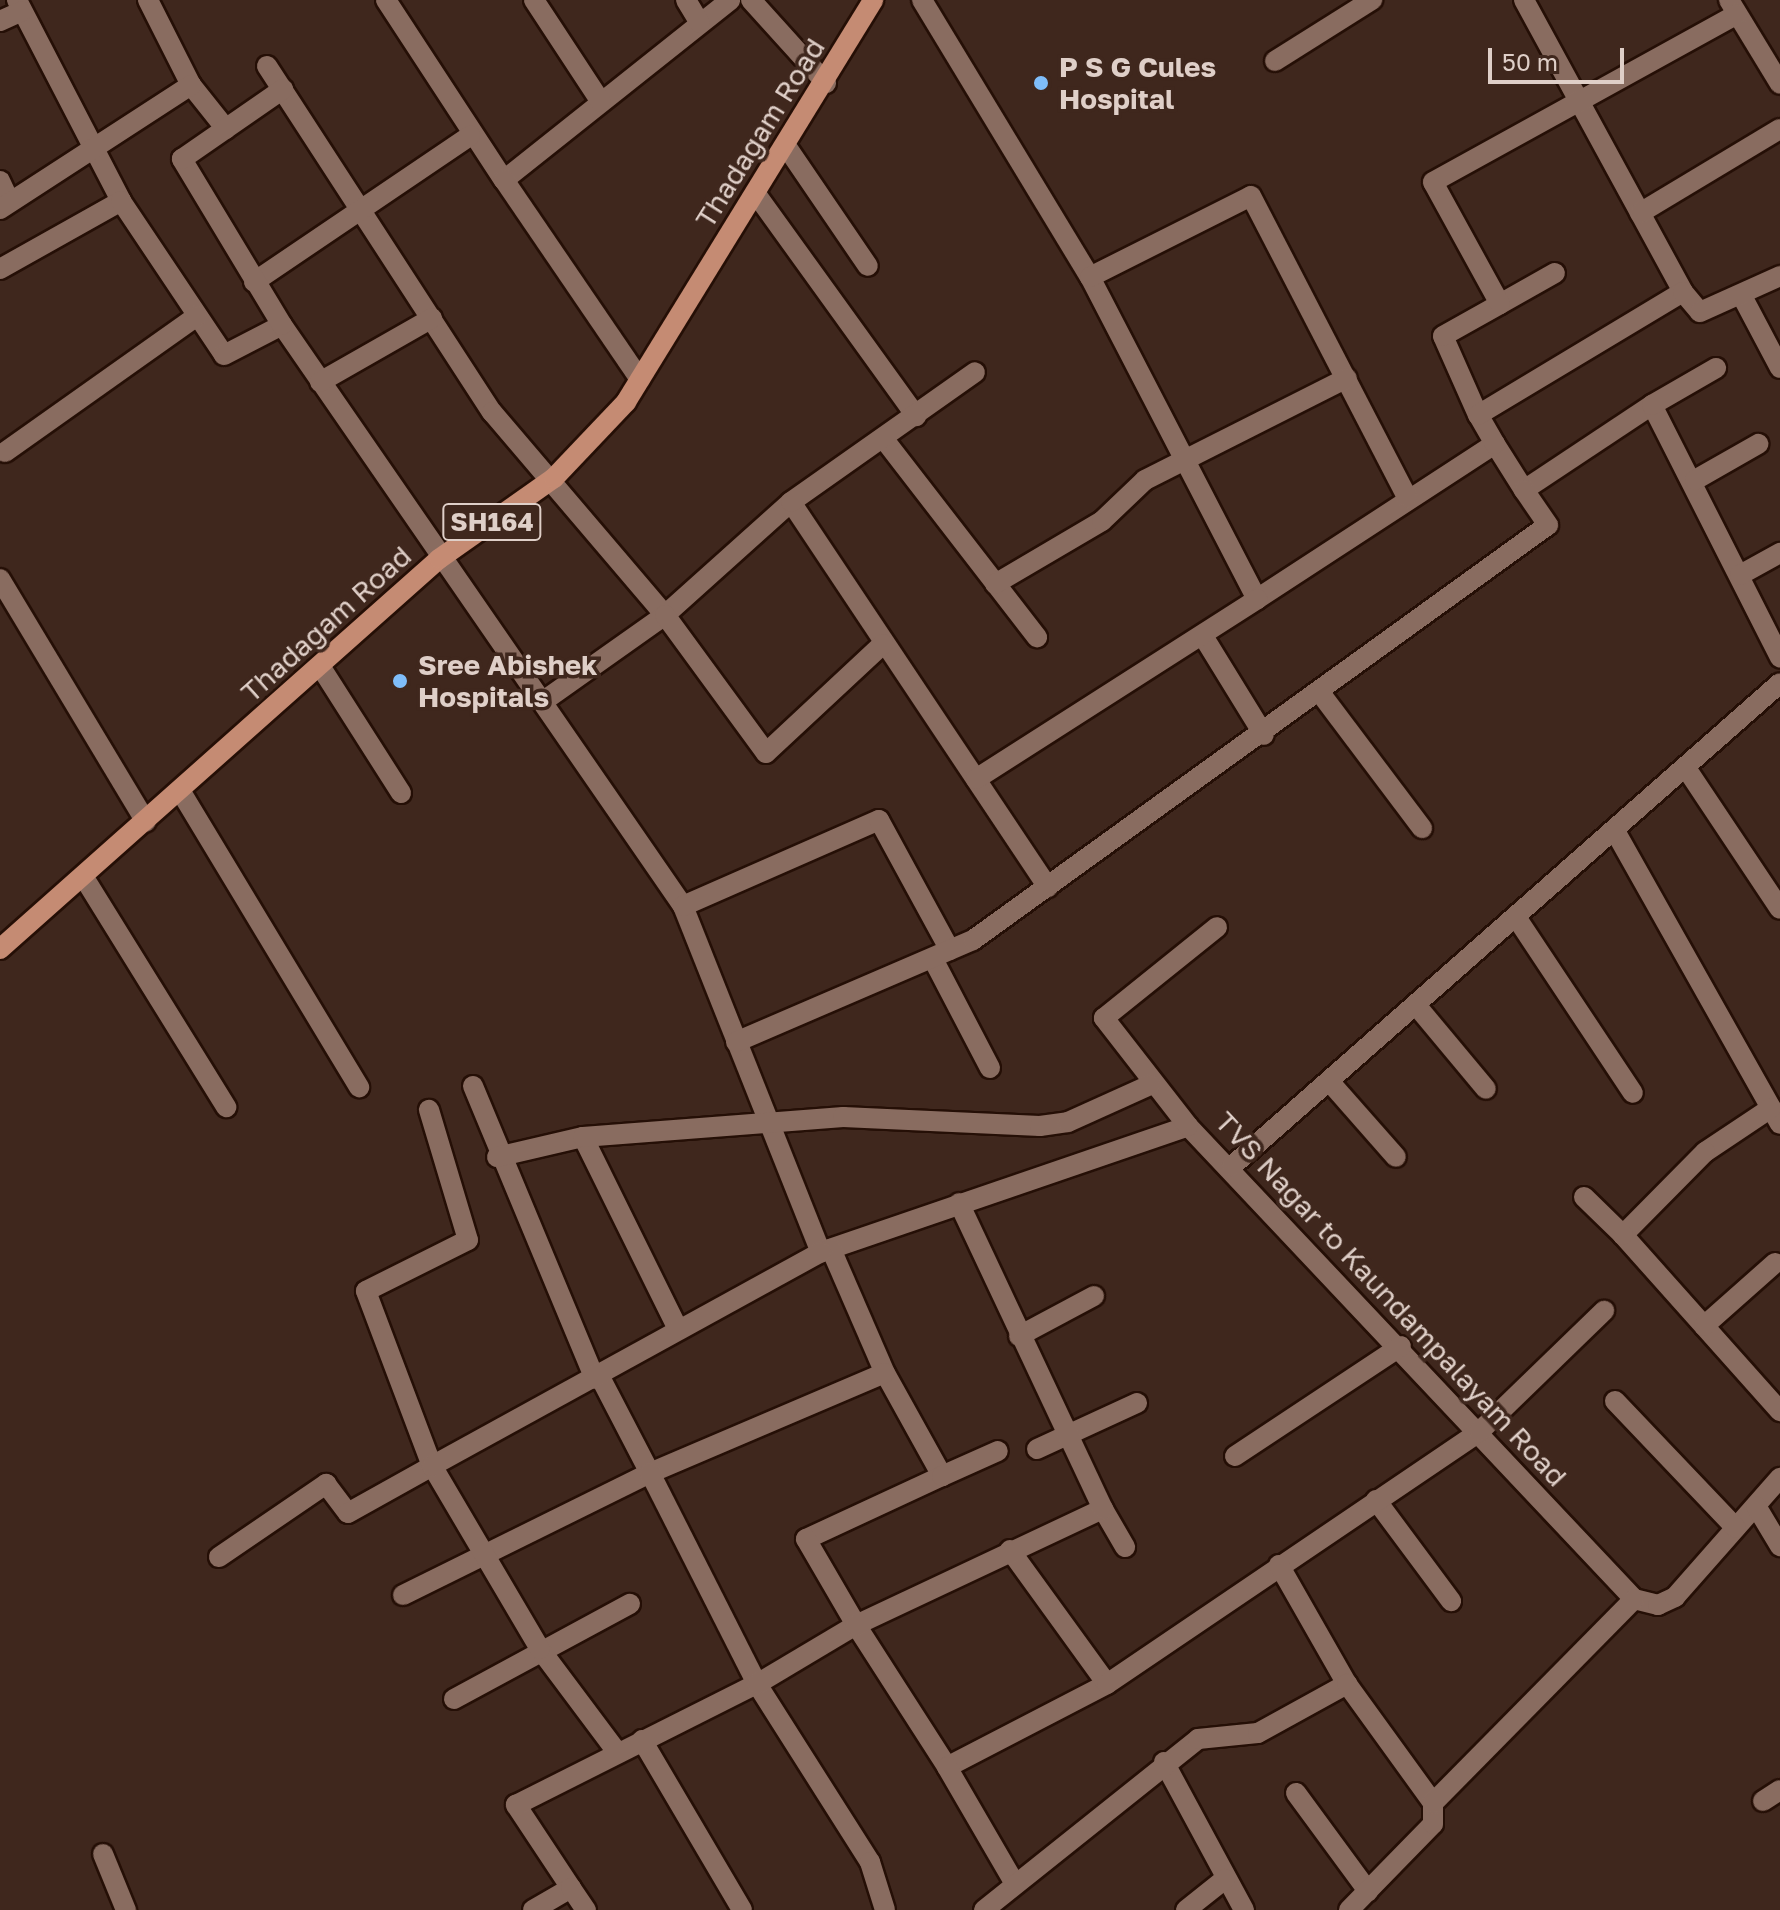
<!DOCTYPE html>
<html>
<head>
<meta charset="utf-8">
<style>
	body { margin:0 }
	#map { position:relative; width:1780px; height:1910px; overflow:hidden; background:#3f271d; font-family:"Golos Text",sans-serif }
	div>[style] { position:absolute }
	.roads { filter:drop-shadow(2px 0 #250f06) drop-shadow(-2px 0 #250f06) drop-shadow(0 2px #250f06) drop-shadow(0 -2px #250f06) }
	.minor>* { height:20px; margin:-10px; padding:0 10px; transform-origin:10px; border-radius:10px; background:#896c60 }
	.major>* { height:20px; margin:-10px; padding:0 10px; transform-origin:10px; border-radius:10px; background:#c58b73 }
	.dots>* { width:22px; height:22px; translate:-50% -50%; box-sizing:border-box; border:4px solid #3f271d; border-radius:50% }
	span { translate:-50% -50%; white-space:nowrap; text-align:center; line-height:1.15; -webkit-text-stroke:7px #3f271d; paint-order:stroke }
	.shield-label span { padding:2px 6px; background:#3f271d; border:2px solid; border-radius:6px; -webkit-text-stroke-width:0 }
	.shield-label { font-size:26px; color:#dfcfc8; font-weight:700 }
	.poi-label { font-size:28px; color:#dfcfc8; font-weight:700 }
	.left { translate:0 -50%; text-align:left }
	.street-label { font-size:28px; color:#dfcfc8 }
	.scale { position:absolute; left:1488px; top:48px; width:136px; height:36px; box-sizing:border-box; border:4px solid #dfcfc8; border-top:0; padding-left:10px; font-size:24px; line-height:28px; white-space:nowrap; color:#dfcfc8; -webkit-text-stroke:6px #3f271d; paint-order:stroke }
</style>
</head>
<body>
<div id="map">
	<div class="roads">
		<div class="minor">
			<div style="left:17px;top:0;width:226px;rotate:62.6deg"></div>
			<div style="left:148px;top:0;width:95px;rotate:63.2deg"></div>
			<div style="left:191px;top:85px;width:56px;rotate:51.5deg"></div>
			<div style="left:386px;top:0;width:215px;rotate:56.8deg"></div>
			<div style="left:504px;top:180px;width:289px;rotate:-38.5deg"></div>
			<div style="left:534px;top:0;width:122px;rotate:56.7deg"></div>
			<div style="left:686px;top:0;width:27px;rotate:59deg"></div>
			<div style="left:751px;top:0;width:112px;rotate:47.9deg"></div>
			<div style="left:922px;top:0;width:324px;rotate:58.8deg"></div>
			<div style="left:1090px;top:277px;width:363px;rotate:62.6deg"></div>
			<div style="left:1257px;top:599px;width:284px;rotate:-33.1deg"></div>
			<div style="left:1495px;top:444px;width:54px;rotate:57.8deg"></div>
			<div style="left:1524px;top:490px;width:154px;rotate:-33.6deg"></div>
			<div style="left:1652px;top:405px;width:283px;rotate:63.1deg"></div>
			<div style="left:1524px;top:0;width:332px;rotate:61.4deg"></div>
			<div style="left:1729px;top:0;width:98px;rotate:58.7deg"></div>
			<div style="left:0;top:21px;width:24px;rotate:-24deg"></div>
			<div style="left:1275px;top:61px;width:115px;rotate:-32.2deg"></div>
			<div style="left:267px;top:66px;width:413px;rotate:57deg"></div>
			<div style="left:492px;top:412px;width:267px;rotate:49.6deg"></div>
			<div style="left:665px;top:615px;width:169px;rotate:-41.9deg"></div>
			<div style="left:791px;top:502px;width:463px;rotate:56.3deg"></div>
			<div style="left:786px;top:146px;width:145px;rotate:55.7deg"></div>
			<div style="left:504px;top:180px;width:241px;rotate:55.7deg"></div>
			<div style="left:0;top:181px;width:23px;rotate:65deg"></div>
			<div style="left:756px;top:194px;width:274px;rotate:54.2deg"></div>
			<div style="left:0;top:209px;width:228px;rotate:-33deg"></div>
			<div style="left:1640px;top:213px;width:163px;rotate:-31deg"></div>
			<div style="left:0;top:269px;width:139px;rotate:-29.3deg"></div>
			<div style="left:121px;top:201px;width:185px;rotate:56.2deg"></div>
			<div style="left:224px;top:355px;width:65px;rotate:-27.3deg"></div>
			<div style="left:282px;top:325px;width:706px;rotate:55.39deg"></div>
			<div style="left:683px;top:906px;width:373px;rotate:68.3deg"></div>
			<div style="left:821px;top:1252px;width:388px;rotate:-18.9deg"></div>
			<div style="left:1188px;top:1126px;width:650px;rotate:46.68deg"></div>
			<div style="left:1634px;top:1599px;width:25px;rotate:14deg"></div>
			<div style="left:1658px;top:1605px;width:19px;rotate:-25deg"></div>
			<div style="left:1675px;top:1597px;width:159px;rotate:-48.6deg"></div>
			<div style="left:1090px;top:277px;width:180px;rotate:-26.7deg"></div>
			<div style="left:1251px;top:196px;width:339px;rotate:62.6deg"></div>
			<div style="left:254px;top:282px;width:261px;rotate:-34.1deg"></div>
			<div style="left:1743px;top:298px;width:79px;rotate:62.1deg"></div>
			<div style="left:1500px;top:304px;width:63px;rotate:-29.4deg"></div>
			<div style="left:282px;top:325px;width:194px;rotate:-121.1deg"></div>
			<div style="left:182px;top:159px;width:123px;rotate:-34.7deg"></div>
			<div style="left:320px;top:382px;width:129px;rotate:-29.7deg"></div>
			<div style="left:1652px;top:405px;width:74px;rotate:-30deg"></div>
			<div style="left:1478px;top:415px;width:86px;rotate:-113.9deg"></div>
			<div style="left:1443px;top:336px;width:65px;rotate:-29.3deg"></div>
			<div style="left:1500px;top:304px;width:139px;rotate:-118.8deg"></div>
			<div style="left:1433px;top:182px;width:347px;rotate:-28.9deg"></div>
			<div style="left:883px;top:438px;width:252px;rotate:52.3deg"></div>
			<div style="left:1495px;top:444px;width:34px;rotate:-120deg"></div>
			<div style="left:1478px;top:415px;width:239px;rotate:-31deg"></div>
			<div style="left:1683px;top:292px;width:26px;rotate:50deg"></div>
			<div style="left:1700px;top:312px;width:88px;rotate:-24.2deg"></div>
			<div style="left:5px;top:452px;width:235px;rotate:-35.3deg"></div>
			<div style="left:1695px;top:480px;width:73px;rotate:-29.7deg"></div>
			<div style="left:791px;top:502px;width:225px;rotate:-35.2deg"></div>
			<div style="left:1740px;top:575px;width:46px;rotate:-28.8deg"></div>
			<div style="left:0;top:579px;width:283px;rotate:59deg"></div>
			<div style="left:995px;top:584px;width:124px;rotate:-30.5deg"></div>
			<div style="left:1102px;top:521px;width:59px;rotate:-43.6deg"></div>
			<div style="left:1145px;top:480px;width:226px;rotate:-26.8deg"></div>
			<div style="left:1203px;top:636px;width:116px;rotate:58.4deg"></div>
			<div style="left:322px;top:669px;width:147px;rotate:57.5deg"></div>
			<div style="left:1321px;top:694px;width:168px;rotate:53deg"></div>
			<div style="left:545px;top:700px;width:147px;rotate:-35.3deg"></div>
			<div style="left:665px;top:615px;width:171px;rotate:53.8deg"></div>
			<div style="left:766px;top:753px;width:160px;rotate:-43deg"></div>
			<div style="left:1686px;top:768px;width:169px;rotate:56.3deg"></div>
			<div style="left:976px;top:779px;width:334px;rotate:-32.6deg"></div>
			<div style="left:181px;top:792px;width:345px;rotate:58.9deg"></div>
			<div style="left:1615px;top:831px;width:336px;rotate:60.6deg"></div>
			<div style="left:83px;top:876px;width:272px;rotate:58.2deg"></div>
			<div style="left:683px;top:906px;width:214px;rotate:-23.7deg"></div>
			<div style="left:879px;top:820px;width:148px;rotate:61.4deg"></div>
			<div style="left:1516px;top:917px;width:211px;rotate:56.4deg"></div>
			<div style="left:933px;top:959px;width:123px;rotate:62.4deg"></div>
			<div style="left:1416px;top:1005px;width:109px;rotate:50.2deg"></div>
			<div style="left:736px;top:1042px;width:258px;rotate:-23.3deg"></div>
			<div style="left:973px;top:940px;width:709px;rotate:-35.82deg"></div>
			<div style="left:1548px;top:525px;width:42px;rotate:-124.4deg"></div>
			<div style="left:1329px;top:1081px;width:101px;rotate:48.6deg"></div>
			<div style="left:473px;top:1086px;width:317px;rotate:67.4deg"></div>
			<div style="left:1771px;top:1108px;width:79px;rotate:146.3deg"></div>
			<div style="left:1705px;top:1152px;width:117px;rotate:134.7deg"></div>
			<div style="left:1623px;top:1235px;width:236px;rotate:48.3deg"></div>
			<div style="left:1188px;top:1126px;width:137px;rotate:-127.9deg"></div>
			<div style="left:1104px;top:1018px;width:145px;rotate:-38.8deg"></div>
			<div style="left:583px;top:1137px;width:212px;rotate:63.7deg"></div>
			<div style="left:497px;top:1157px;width:88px;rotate:-13.1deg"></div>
			<div style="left:583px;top:1137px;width:261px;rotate:-4.4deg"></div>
			<div style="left:843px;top:1117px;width:197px;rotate:2.6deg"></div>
			<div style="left:1040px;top:1126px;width:28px;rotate:-8deg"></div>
			<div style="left:1068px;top:1122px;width:90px;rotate:-24.3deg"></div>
			<div style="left:1232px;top:1166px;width:730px;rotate:-41.39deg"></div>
			<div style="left:1584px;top:1197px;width:54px;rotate:44.3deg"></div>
			<div style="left:831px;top:1249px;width:135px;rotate:66.5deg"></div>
			<div style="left:885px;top:1373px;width:118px;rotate:61deg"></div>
			<div style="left:942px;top:1476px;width:150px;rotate:155.1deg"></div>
			<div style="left:806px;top:1539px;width:99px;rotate:59.8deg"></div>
			<div style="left:856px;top:1625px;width:169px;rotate:57.3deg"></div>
			<div style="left:947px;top:1767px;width:180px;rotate:-27.4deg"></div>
			<div style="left:1704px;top:1326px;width:95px;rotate:-41.6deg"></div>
			<div style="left:1019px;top:1336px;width:85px;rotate:-28.1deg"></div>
			<div style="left:600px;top:1377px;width:108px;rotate:62.5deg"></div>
			<div style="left:650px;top:1473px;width:255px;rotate:-23.1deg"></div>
			<div style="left:1615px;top:1401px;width:175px;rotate:46.4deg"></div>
			<div style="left:1037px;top:1449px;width:110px;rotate:-24.7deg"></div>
			<div style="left:1235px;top:1456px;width:199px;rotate:-33.5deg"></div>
			<div style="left:942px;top:1476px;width:61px;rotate:-24.1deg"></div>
			<div style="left:1376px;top:1500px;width:126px;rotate:53.4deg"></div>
			<div style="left:1756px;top:1506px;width:47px;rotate:59deg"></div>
			<div style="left:1103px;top:1509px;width:44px;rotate:59.9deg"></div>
			<div style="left:1010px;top:1550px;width:165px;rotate:54.1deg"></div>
			<div style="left:1107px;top:1684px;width:451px;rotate:-34.1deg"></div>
			<div style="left:1480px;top:1431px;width:173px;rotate:-44.1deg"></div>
			<div style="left:219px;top:1557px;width:130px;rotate:-34.3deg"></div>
			<div style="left:326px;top:1484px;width:36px;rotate:53deg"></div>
			<div style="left:348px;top:1513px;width:96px;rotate:-29.2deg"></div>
			<div style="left:432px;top:1466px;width:187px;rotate:-110.7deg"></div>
			<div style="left:366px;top:1291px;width:114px;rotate:-26.6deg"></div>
			<div style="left:468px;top:1240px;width:136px;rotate:-106.7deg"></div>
			<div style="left:1279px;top:1565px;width:137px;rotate:60.3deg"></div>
			<div style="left:403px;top:1595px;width:275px;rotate:-26.3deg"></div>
			<div style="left:650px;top:1473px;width:237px;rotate:63.1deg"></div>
			<div style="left:757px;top:1684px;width:211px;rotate:57.6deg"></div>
			<div style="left:870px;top:1862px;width:50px;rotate:72.6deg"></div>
			<div style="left:454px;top:1699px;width:200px;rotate:-28.4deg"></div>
			<div style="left:642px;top:1740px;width:197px;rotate:59.5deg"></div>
			<div style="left:617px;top:1752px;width:129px;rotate:-126.8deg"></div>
			<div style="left:540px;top:1649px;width:212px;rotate:-120.5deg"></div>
			<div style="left:432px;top:1466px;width:444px;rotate:-28.8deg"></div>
			<div style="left:1164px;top:1762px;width:168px;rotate:61.6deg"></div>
			<div style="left:947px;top:1767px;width:135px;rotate:59.8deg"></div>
			<div style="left:1296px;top:1793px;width:122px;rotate:53.7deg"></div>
			<div style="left:1763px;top:1801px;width:20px;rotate:-33deg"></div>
			<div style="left:103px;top:1854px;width:61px;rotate:67.7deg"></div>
			<div style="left:571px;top:1888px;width:100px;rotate:-123.5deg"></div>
			<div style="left:516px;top:1805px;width:270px;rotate:-26.7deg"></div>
			<div style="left:757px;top:1684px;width:115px;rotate:-30.8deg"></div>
			<div style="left:856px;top:1625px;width:273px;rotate:-25.2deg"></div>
			<div style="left:1103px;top:1509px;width:338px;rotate:-115.2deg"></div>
			<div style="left:533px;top:1910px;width:44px;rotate:-30.1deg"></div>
			<div style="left:571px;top:1888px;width:27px;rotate:56deg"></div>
			<div style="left:984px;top:1910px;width:274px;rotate:-38.6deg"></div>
			<div style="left:1198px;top:1739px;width:60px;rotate:-5.7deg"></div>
			<div style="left:1258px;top:1733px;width:102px;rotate:-28.8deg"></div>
			<div style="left:1347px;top:1684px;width:147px;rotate:54.1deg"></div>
			<div style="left:1186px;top:1910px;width:50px;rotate:-38.5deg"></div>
			<div style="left:1349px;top:1910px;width:120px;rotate:-45.7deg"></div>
			<div style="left:1433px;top:1824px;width:21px;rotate:-90deg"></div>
			<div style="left:1433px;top:1803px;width:286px;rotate:-45.4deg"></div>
		</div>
		<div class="major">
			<div style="left:0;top:949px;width:587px;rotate:-41.62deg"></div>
			<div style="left:439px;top:559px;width:141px;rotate:-35.2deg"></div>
			<div style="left:554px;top:478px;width:105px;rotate:-46.5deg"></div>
			<div style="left:626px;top:402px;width:472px;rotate:-58.4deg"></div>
		</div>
	</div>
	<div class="dots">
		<div style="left:1041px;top:83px;background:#7fbdf9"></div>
		<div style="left:400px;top:681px;background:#7fbdf9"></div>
	</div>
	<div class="shield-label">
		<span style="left:492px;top:522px">SH164</span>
	</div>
	<div class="poi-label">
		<span class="left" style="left:1059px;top:83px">P S G Cules<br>Hospital</span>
		<span class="left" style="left:418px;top:681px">Sree Abishek<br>Hospitals</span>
	</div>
	<div class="street-label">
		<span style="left:760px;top:133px;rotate:-58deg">Thadagam Road</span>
		<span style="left:326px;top:624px;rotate:-42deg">Thadagam Road</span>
		<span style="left:1391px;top:1299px;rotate:47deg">TVS Nagar to Kaundampalayam Road</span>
	</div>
	<div class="scale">50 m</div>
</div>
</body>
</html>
